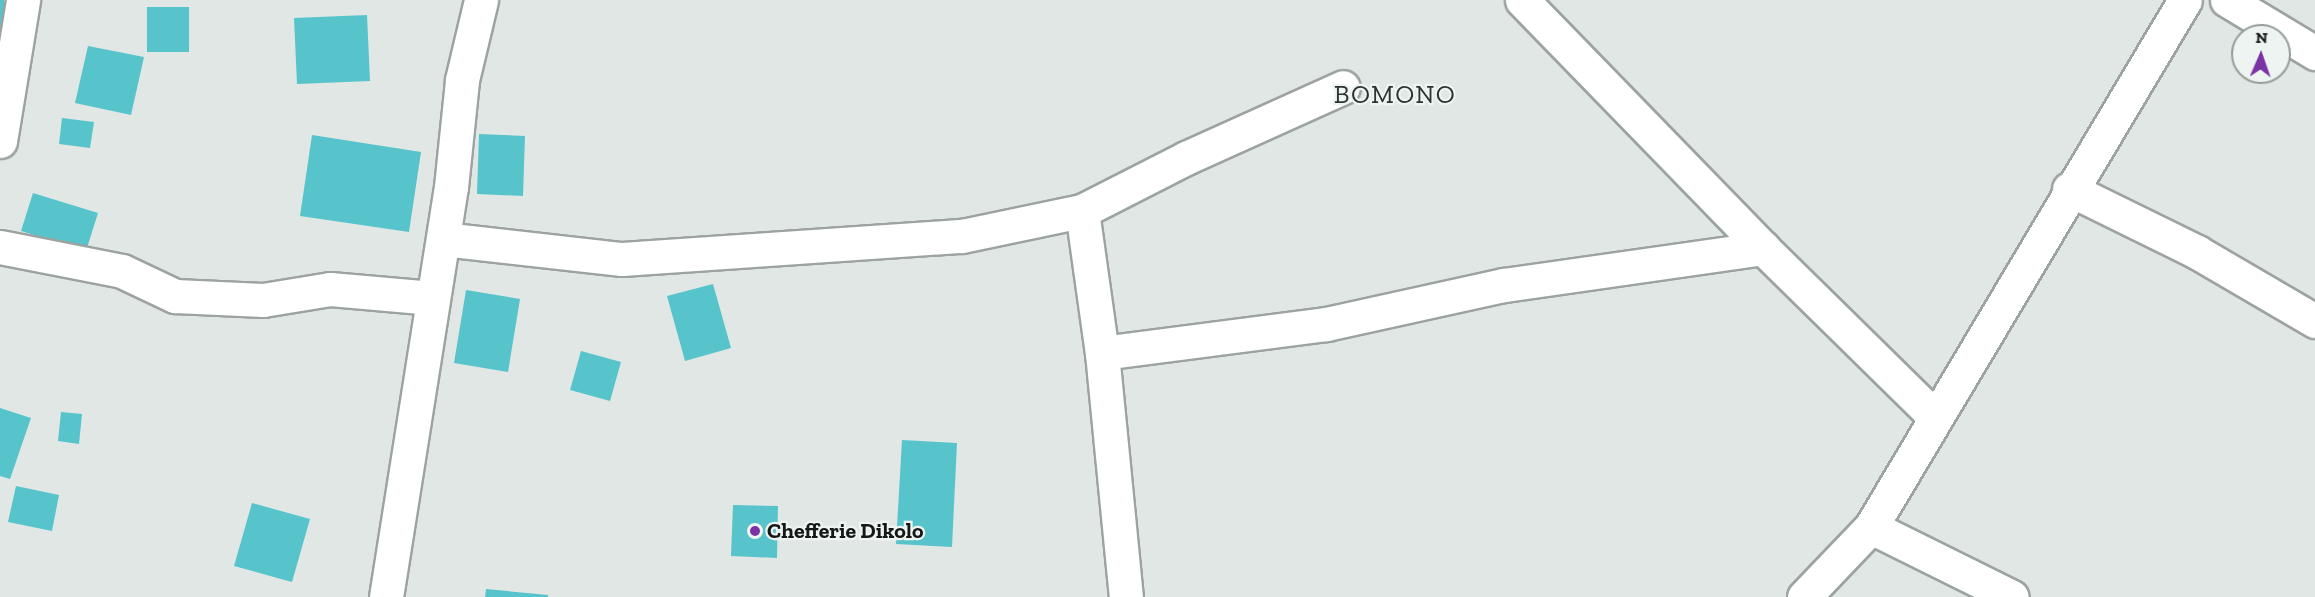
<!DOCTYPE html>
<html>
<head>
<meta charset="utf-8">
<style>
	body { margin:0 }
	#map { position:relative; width:2315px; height:597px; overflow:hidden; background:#e0e7e5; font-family:"Zilla Slab",serif }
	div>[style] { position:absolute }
	.building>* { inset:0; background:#57c4cc }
	.roads { filter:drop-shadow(2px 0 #9ca3a1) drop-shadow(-2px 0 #9ca3a1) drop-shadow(0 2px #9ca3a1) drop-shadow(0 -2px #9ca3a1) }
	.minor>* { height:33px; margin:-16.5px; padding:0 16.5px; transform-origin:16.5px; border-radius:16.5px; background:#fff }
	.dots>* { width:16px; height:16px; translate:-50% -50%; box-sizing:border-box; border:3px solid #edf4f2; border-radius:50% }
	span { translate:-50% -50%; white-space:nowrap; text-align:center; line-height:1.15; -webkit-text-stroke:4.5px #edf4f2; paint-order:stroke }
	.poi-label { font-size:22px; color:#151817; font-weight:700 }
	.left { translate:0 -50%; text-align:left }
	.quarter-label { font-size:26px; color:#2d3331; letter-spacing:1.5px }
	.north { position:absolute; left:2231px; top:24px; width:60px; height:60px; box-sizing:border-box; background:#edf4f2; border:2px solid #979c9a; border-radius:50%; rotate:2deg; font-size:16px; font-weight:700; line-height:24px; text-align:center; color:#151817 }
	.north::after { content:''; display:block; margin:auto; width:21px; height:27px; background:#7b32a5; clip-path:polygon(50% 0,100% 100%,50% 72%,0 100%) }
</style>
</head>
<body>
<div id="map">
	<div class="building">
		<div style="clip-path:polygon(0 0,4px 0,4px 42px,0 42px)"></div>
		<div style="clip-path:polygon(147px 7px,189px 7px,189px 52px,147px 52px)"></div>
		<div style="clip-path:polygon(367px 15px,370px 81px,297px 84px,294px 18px)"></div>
		<div style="clip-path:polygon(88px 46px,144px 57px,131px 115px,75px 103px)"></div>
		<div style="clip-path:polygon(62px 118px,94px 122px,90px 148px,59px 144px)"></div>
		<div style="clip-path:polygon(479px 134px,525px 136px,523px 196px,477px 194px)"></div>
		<div style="clip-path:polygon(312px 135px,421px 152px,409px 232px,300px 216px)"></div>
		<div style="clip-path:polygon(33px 193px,98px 213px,86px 251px,21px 231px)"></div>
		<div style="clip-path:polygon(713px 284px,731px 348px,685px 361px,667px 296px)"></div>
		<div style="clip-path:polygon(466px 290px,520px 299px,508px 372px,454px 363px)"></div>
		<div style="clip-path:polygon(581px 351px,621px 362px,610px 401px,570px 390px)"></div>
		<div style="clip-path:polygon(0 408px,31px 418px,10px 479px,0 476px)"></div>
		<div style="clip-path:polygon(61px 412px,82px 414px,79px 444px,58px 441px)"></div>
		<div style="clip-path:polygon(902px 440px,957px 443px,952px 547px,896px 544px)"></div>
		<div style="clip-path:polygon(16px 486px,59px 495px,52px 531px,8px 522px)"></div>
		<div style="clip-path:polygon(252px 503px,310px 519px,292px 582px,234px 566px)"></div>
		<div style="clip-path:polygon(733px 505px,778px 506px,777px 558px,731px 556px)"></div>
		<div style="clip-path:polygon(486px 589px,548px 595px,548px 597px,485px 597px)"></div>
	</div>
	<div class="roads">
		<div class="minor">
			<div style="left:1522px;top:0;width:346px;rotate:45.8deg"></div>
			<div style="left:1763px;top:248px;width:241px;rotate:44.5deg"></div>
			<div style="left:2227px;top:0;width:103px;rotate:31.1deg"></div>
			<div style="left:0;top:141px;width:143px;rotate:-80.7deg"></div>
			<div style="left:2069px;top:189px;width:143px;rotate:26.2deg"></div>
			<div style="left:2197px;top:252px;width:137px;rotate:30.3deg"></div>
			<div style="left:1082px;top:211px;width:117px;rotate:-27deg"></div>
			<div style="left:1186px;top:158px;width:172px;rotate:-24.3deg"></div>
			<div style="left:443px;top:239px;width:180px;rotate:6.4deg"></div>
			<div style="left:622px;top:259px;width:341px;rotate:-3.9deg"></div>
			<div style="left:962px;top:236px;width:123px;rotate:-11.8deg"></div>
			<div style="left:1082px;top:211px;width:143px;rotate:82deg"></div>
			<div style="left:1102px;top:353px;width:245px;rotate:84.4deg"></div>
			<div style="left:0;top:247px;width:124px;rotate:11.1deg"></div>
			<div style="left:122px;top:271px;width:59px;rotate:25.3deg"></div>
			<div style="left:175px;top:296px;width:88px;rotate:2.6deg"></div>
			<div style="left:263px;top:300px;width:68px;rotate:-9.3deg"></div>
			<div style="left:330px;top:289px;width:103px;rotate:5deg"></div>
			<div style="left:1102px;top:353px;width:226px;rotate:-7.4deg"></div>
			<div style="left:1326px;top:324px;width:182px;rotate:-12.4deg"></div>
			<div style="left:1504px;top:285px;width:262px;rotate:-8.1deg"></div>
			<div style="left:1871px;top:527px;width:157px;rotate:26.4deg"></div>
			<div style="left:386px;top:597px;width:415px;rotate:-81deg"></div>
			<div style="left:451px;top:187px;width:108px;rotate:-84.1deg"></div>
			<div style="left:462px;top:80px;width:82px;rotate:-76.6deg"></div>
			<div style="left:1804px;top:597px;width:97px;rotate:-46.3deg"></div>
			<div style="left:1871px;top:527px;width:613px;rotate:-59.21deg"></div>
		</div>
	</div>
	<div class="dots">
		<div style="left:755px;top:531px;background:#7b32a5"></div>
	</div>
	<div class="poi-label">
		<span class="left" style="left:767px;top:531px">Chefferie Dikolo</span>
	</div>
	<div class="quarter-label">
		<span style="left:1395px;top:95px">BOMONO</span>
	</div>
	<div class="north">N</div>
</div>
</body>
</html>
